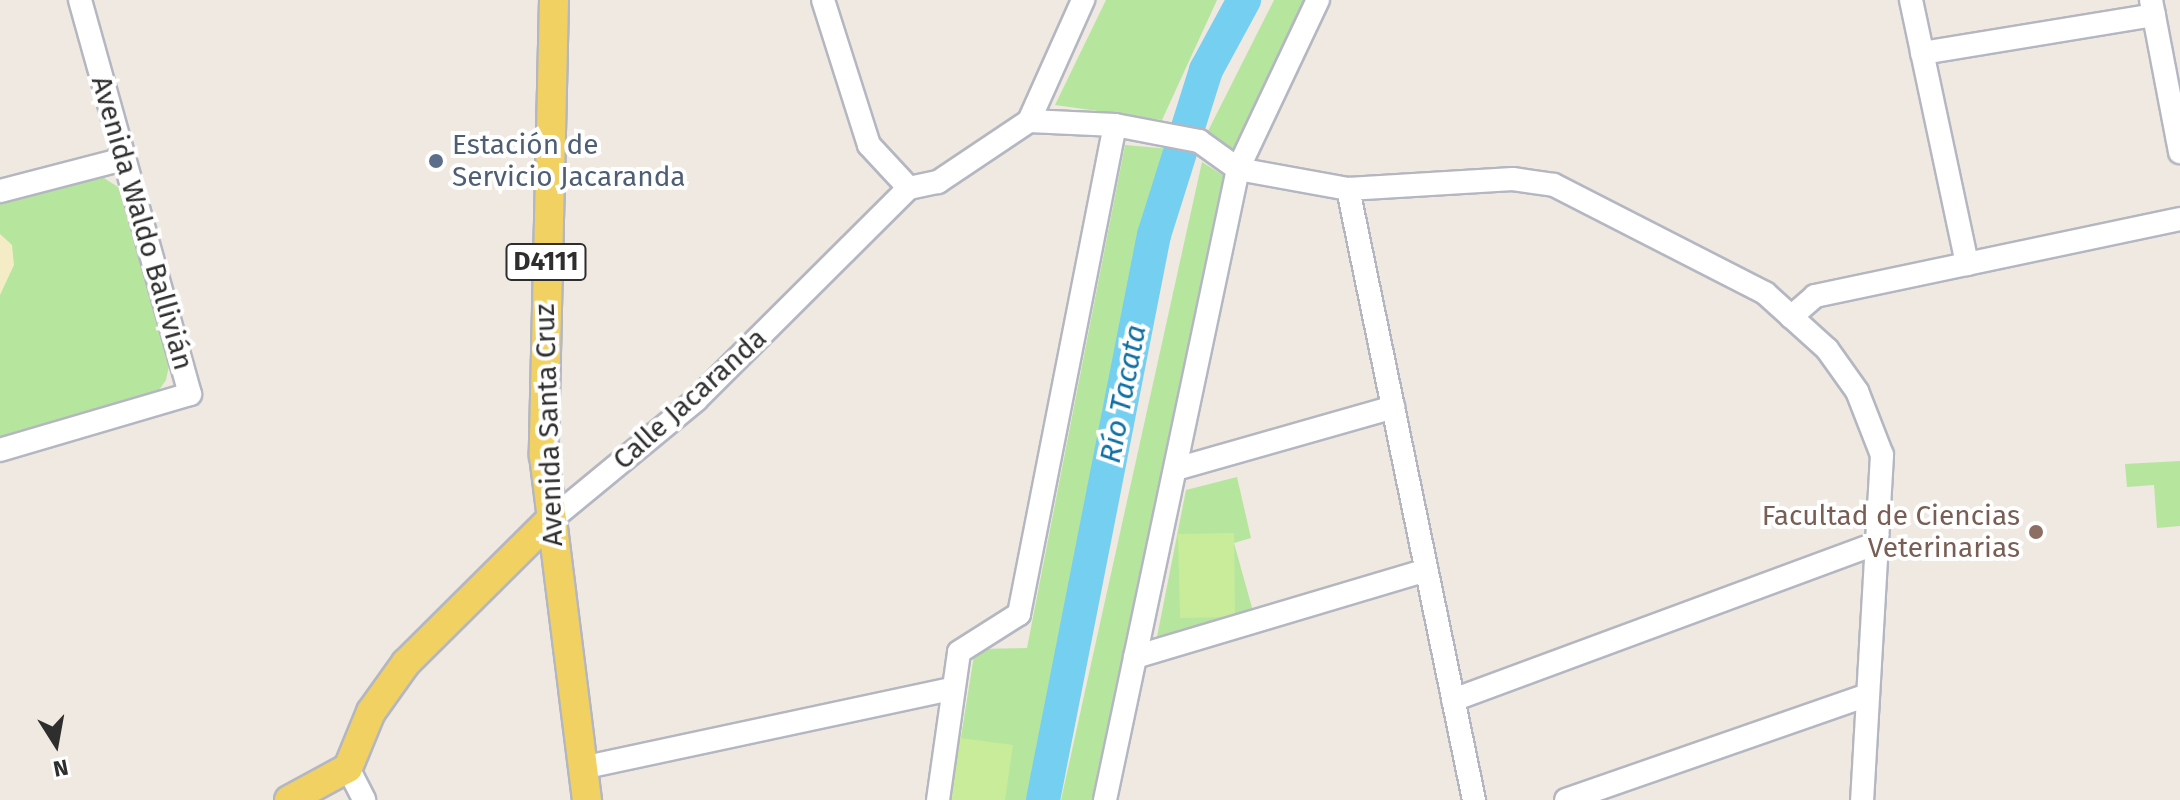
<!DOCTYPE html>
<html>
<head>
<meta charset="utf-8">
<style>
	body { margin:0 }
	#map { position:relative; width:2180px; height:800px; overflow:hidden; background:#efe9e1; font-family:"Fira Sans",sans-serif }
	div>[style] { position:absolute }
	.green>* { inset:0; background:#b6e59e }
	.sand>* { inset:0; background:#f3ecc5 }
	.pitch>* { inset:0; background:#c9ec9a }
	.river>* { height:34px; margin:-17px; padding:0 17px; transform-origin:17px; border-radius:17px; background:#75cff0 }
	.roads { filter:drop-shadow(2px 0 #b4b7c1) drop-shadow(-2px 0 #b4b7c1) drop-shadow(0 2px #b4b7c1) drop-shadow(0 -2px #b4b7c1) }
	.minor>* { height:22px; margin:-11px; padding:0 11px; transform-origin:11px; border-radius:11px; background:#fff }
	.major>* { height:28px; margin:-14px; padding:0 14px; transform-origin:14px; border-radius:14px; background:#f2d163 }
	.dots>* { width:22px; height:22px; translate:-50% -50%; box-sizing:border-box; border:4px solid #fff; border-radius:50% }
	span { translate:-50% -50%; white-space:nowrap; text-align:center; line-height:1.15; -webkit-text-stroke:8px #fff; paint-order:stroke }
	.shield-label span { padding:2px 6px; background:#fff; border:2px solid; border-radius:6px; -webkit-text-stroke-width:0 }
	.shield-label { font-size:26px; color:#2e2e2e; font-weight:700 }
	.service-label { font-size:28px; color:#4e5e75 }
	.left { translate:0 -50%; text-align:left }
	.street-label { font-size:28px; color:#2e2e2e }
	.education-label { font-size:28px; color:#785e54 }
	.right { translate:-100% -50%; text-align:right }
	.water-label { font-size:30px; color:#0d6fa3; font-style:italic }
	.north { position:absolute; left:16px; top:704px; width:80px; height:80px; -webkit-text-stroke:6px #fff; paint-order:stroke; rotate:169deg; font-size:22px; font-weight:700; line-height:32px; text-align:center; color:#2e2e2e }
	.north::after { content:''; display:block; margin:auto; width:28px; height:36px; background:#2e2e2e; clip-path:polygon(50% 0,100% 100%,50% 72%,0 100%) }
</style>
</head>
<body>
<div id="map">
	<div class="green">
		<div style="clip-path:polygon(1106px 0,1217px 0,1162px 120px,1055px 105px)"></div>
		<div style="clip-path:polygon(1274px 0,1309px 0,1236px 152px,1208px 131px)"></div>
		<div style="clip-path:polygon(1125px 145px,1170px 149px,1120px 333px,1027px 800px,951px 800px,975px 649px,1027px 648px)"></div>
		<div style="clip-path:polygon(1202px 162px,1229px 179px,1163px 485px,1093px 800px,1061px 800px)"></div>
		<div style="clip-path:polygon(101px 176px,121px 189px,169px 366px,166px 380px,159px 390px,0 439px,0 203px)"></div>
		<div style="clip-path:polygon(2180px 461px,2180px 526px,2157px 528px,2154px 485px,2127px 487px,2125px 464px)"></div>
		<div style="clip-path:polygon(1237px 477px,1251px 538px,1234px 543px,1256px 622px,1155px 647px,1186px 490px)"></div>
	</div>
	<div class="sand">
		<div style="clip-path:polygon(0 234px,12px 245px,14px 265px,0 295px)"></div>
	</div>
	<div class="pitch">
		<div style="clip-path:polygon(1234px 533px,1235px 617px,1180px 618px,1178px 534px)"></div>
		<div style="clip-path:polygon(960px 738px,1013px 745px,1005px 800px,951px 800px)"></div>
	</div>
	<div class="river">
		<div style="left:1043px;top:800px;width:576px;rotate:-78.89deg"></div>
		<div style="left:1154px;top:235px;width:173px;rotate:-72.5deg"></div>
		<div style="left:1206px;top:70px;width:80px;rotate:-61.5deg"></div>
	</div>
	<div class="roads">
		<div class="minor">
			<div style="left:823px;top:0;width:152px;rotate:72.4deg"></div>
			<div style="left:869px;top:145px;width:59px;rotate:47.1deg"></div>
			<div style="left:1911px;top:0;width:270px;rotate:78deg"></div>
			<div style="left:2151px;top:0;width:155px;rotate:79.2deg"></div>
			<div style="left:1922px;top:53px;width:235px;rotate:-9.3deg"></div>
			<div style="left:1029px;top:121px;width:86px;rotate:2.7deg"></div>
			<div style="left:1115px;top:125px;width:86px;rotate:10.8deg"></div>
			<div style="left:1199px;top:141px;width:48px;rotate:35.7deg"></div>
			<div style="left:1238px;top:169px;width:112px;rotate:10.3deg"></div>
			<div style="left:1348px;top:189px;width:165px;rotate:-3.5deg"></div>
			<div style="left:1513px;top:179px;width:41px;rotate:8.3deg"></div>
			<div style="left:1554px;top:185px;width:237px;rotate:27.1deg"></div>
			<div style="left:1765px;top:293px;width:84px;rotate:42.1deg"></div>
			<div style="left:1827px;top:349px;width:52px;rotate:54.5deg"></div>
			<div style="left:1857px;top:391px;width:69px;rotate:68.7deg"></div>
			<div style="left:1882px;top:455px;width:346px;rotate:93.3deg"></div>
			<div style="left:1348px;top:189px;width:624px;rotate:78.35deg"></div>
			<div style="left:0;top:191px;width:128px;rotate:-14.5deg"></div>
			<div style="left:1791px;top:317px;width:32px;rotate:-41deg"></div>
			<div style="left:1815px;top:296px;width:373px;rotate:-11.9deg"></div>
			<div style="left:0;top:450px;width:198px;rotate:-16.4deg"></div>
			<div style="left:190px;top:394px;width:409px;rotate:-105.6deg"></div>
			<div style="left:1176px;top:469px;width:226px;rotate:-15.9deg"></div>
			<div style="left:547px;top:523px;width:193px;rotate:-39.5deg"></div>
			<div style="left:696px;top:400px;width:301px;rotate:-44.9deg"></div>
			<div style="left:909px;top:188px;width:30px;rotate:-12deg"></div>
			<div style="left:938px;top:182px;width:110px;rotate:-33.8deg"></div>
			<div style="left:1029px;top:121px;width:133px;rotate:-65.9deg"></div>
			<div style="left:1135px;top:657px;width:304px;rotate:-16.6deg"></div>
			<div style="left:1453px;top:700px;width:449px;rotate:-20.3deg"></div>
			<div style="left:348px;top:768px;width:36px;rotate:63deg"></div>
			<div style="left:582px;top:768px;width:377px;rotate:-12.1deg"></div>
			<div style="left:938px;top:800px;width:149px;rotate:-81.9deg"></div>
			<div style="left:959px;top:652px;width:71px;rotate:-32.3deg"></div>
			<div style="left:1019px;top:614px;width:498px;rotate:-78.9deg"></div>
			<div style="left:1105px;top:800px;width:645px;rotate:-78.1deg"></div>
			<div style="left:1238px;top:169px;width:187px;rotate:-64.7deg"></div>
			<div style="left:1566px;top:800px;width:319px;rotate:-19.2deg"></div>
		</div>
		<div class="major">
			<div style="left:554px;top:0;width:455px;rotate:91.3deg"></div>
			<div style="left:544px;top:455px;width:348px;rotate:82.9deg"></div>
			<div style="left:289px;top:800px;width:67px;rotate:-28.5deg"></div>
			<div style="left:348px;top:768px;width:61px;rotate:-67.7deg"></div>
			<div style="left:371px;top:712px;width:60px;rotate:-54.5deg"></div>
			<div style="left:406px;top:663px;width:199px;rotate:-44.8deg"></div>
		</div>
	</div>
	<div class="dots">
		<div style="left:436px;top:161px;background:#5c6f8a"></div>
		<div style="left:2036px;top:532px;background:#8d6e63"></div>
	</div>
	<div class="shield-label">
		<span style="left:546px;top:262px">D4111</span>
	</div>
	<div class="service-label">
		<span class="left" style="left:452px;top:161px">Estación de<br>Servicio Jacaranda</span>
	</div>
	<div class="street-label">
		<span style="left:142px;top:223px;rotate:74deg">Avenida Waldo Ballivián</span>
		<span style="left:690px;top:399px;rotate:-42deg">Calle Jacaranda</span>
		<span style="left:549px;top:425px;rotate:-92deg">Avenida Santa Cruz</span>
	</div>
	<div class="education-label">
		<span class="right" style="left:2020px;top:532px">Facultad de Ciencias<br>Veterinarias</span>
	</div>
	<div class="water-label">
		<span style="left:1123px;top:394px;rotate:-79deg">Río Tacata</span>
	</div>
	<div class="north">N</div>
</div>
</body>
</html>
